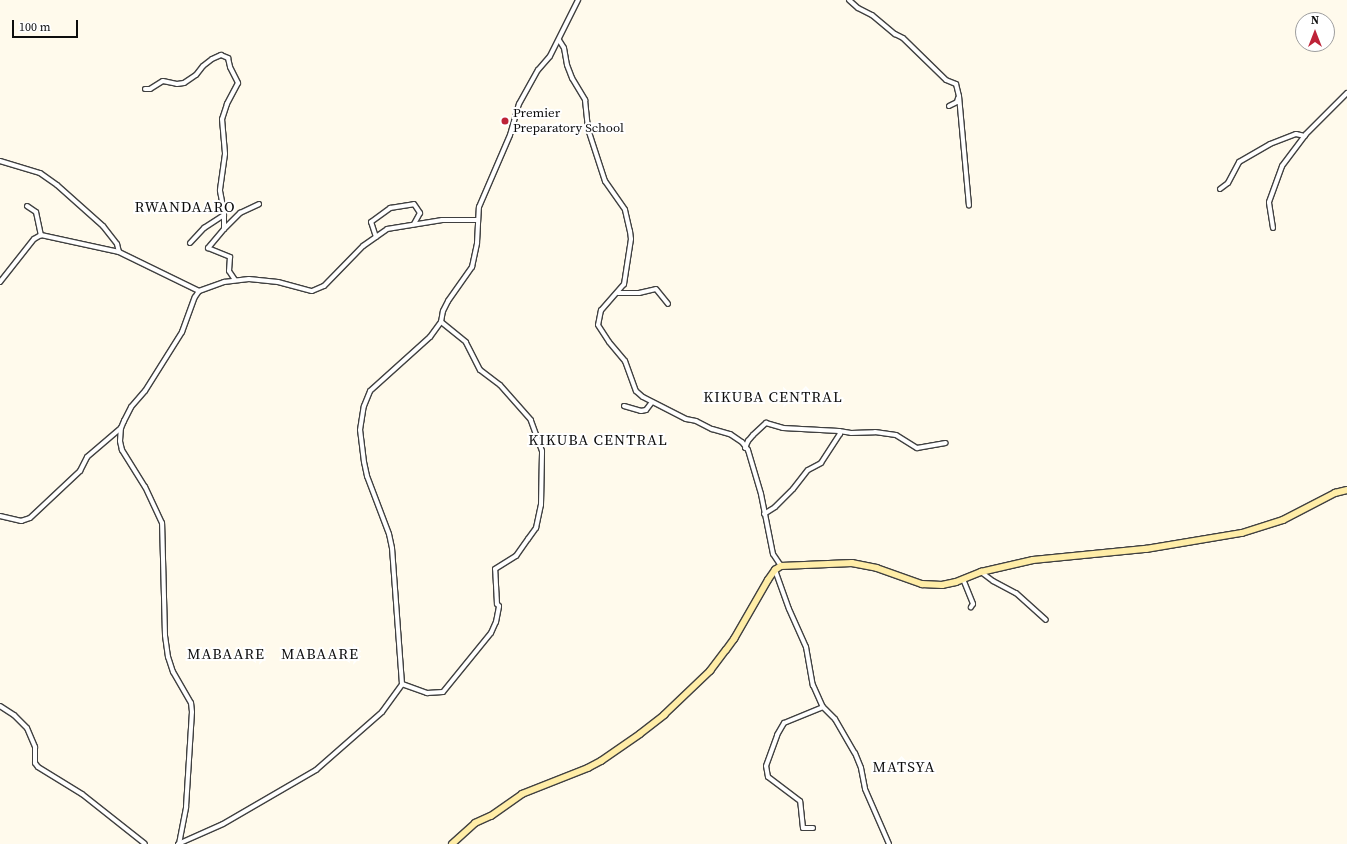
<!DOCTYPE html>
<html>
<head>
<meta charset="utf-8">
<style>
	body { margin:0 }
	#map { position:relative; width:1347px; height:844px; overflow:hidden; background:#fffaec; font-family:"Source Serif 4",serif }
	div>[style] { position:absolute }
	.roads { filter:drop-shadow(1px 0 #404040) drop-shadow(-1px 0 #404040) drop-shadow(0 1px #404040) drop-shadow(0 -1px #404040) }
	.street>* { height:4px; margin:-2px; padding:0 2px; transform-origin:2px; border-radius:2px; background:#fff }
	.secondary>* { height:5.5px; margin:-2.75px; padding:0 2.75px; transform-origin:2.75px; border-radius:2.75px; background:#ffeda7 }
	.dots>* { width:11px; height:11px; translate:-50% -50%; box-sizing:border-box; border:2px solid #fff; border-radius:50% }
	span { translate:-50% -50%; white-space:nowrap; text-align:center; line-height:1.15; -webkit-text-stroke:4px #fff; paint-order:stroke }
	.poi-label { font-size:13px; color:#0d0d0d }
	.left { translate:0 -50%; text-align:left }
	.quarter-label { font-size:15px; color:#0d0d0d; letter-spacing:1px }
	.north { position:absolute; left:1295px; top:12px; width:40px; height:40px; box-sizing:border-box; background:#fff; border:1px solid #9e9e9e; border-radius:50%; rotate:0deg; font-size:11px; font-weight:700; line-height:16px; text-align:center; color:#0d0d0d }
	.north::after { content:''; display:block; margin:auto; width:14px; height:18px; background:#be2338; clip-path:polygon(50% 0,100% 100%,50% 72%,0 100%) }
	.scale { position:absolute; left:12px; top:20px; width:66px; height:18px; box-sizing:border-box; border:2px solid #0d0d0d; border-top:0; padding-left:5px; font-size:12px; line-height:14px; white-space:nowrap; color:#0d0d0d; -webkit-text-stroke:3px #fff; paint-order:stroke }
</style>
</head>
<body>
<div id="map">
	<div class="roads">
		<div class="street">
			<div style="left:849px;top:0;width:12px;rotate:42deg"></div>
			<div style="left:858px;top:8px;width:16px;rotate:27deg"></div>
			<div style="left:872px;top:15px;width:30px;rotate:40deg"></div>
			<div style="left:895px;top:34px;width:9px;rotate:27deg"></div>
			<div style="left:903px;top:38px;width:60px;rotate:44.3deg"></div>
			<div style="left:946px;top:80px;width:11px;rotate:22deg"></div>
			<div style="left:956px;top:84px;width:12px;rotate:76deg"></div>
			<div style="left:959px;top:96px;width:110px;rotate:84.8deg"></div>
			<div style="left:559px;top:40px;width:9px;rotate:58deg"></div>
			<div style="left:564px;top:48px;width:17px;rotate:80deg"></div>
			<div style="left:567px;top:65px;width:14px;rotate:69deg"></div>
			<div style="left:572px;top:78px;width:26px;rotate:59deg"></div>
			<div style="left:585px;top:100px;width:29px;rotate:84deg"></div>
			<div style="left:588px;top:129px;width:55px;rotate:71.9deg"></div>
			<div style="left:605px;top:181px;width:35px;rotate:55deg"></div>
			<div style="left:625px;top:210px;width:22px;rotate:77deg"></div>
			<div style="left:630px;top:231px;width:8px;rotate:83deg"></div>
			<div style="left:631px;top:239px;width:46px;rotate:98.8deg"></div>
			<div style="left:624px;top:284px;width:35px;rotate:131deg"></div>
			<div style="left:601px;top:310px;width:15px;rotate:101deg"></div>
			<div style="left:598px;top:325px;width:20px;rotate:57deg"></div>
			<div style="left:609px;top:342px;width:25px;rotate:50deg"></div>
			<div style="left:625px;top:361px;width:32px;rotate:70deg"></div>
			<div style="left:636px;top:391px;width:9px;rotate:41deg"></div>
			<div style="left:643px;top:397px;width:48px;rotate:27.1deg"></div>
			<div style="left:686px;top:419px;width:10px;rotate:11deg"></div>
			<div style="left:696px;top:421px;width:18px;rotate:27deg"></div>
			<div style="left:712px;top:429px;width:19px;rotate:16deg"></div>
			<div style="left:730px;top:434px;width:14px;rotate:34deg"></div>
			<div style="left:742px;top:442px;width:10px;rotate:53deg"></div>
			<div style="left:748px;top:450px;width:46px;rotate:73.5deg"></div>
			<div style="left:761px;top:494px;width:61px;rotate:78.7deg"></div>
			<div style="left:773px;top:554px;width:14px;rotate:56deg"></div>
			<div style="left:145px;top:89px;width:5px"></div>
			<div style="left:150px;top:89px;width:15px;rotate:-32deg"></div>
			<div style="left:163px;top:81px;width:14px;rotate:12deg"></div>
			<div style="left:177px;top:84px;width:7px;rotate:-8deg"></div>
			<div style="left:184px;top:83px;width:14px;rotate:-34deg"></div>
			<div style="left:196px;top:75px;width:11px;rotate:-52deg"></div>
			<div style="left:203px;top:66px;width:11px;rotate:-38deg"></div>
			<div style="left:212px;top:59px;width:10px;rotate:-24deg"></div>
			<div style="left:221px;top:55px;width:8px;rotate:23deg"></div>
			<div style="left:228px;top:58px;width:9px;rotate:77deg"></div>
			<div style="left:230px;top:67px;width:18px;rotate:63deg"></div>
			<div style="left:238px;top:83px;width:24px;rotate:118deg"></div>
			<div style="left:227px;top:104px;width:16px;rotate:108deg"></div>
			<div style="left:222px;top:119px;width:35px;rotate:85deg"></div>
			<div style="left:225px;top:154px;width:37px;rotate:98deg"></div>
			<div style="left:220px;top:191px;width:21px;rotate:79deg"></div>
			<div style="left:224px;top:212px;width:17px;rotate:90deg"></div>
			<div style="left:224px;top:229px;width:25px;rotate:130deg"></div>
			<div style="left:208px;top:248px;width:24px;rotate:22deg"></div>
			<div style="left:230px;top:257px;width:14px;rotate:94deg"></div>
			<div style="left:229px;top:271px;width:11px;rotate:56deg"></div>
			<div style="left:949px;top:106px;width:9px;rotate:-27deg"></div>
			<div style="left:957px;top:102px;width:4px;rotate:-76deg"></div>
			<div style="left:0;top:161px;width:42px;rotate:16.7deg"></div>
			<div style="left:40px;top:173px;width:21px;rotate:35deg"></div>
			<div style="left:57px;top:185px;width:62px;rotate:41.7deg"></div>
			<div style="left:103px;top:226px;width:23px;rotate:52deg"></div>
			<div style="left:117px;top:244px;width:8px;rotate:76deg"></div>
			<div style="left:1220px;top:189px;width:10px;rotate:-37deg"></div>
			<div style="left:1228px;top:183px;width:24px;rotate:-62deg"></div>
			<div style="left:1239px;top:162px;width:36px;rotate:-30deg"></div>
			<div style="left:1270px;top:144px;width:28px;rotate:-21deg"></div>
			<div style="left:1296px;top:134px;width:9px;rotate:13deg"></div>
			<div style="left:27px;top:206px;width:11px;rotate:34deg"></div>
			<div style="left:36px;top:212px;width:24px;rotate:78deg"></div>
			<div style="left:1273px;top:228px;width:26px;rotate:-99deg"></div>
			<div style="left:1269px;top:202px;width:38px;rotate:-70deg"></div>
			<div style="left:1282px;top:166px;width:40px;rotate:-53deg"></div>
			<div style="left:1306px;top:134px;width:58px;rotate:-45deg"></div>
			<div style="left:224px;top:229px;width:23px;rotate:-45deg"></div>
			<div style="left:240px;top:213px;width:21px;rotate:-25deg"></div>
			<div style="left:376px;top:237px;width:16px;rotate:-108deg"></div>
			<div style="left:371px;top:222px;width:24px;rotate:-36deg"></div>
			<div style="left:390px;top:208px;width:24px;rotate:-9deg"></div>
			<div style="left:414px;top:204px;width:11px;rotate:56deg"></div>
			<div style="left:420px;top:213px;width:13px;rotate:119deg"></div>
			<div style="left:190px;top:243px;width:21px;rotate:-47deg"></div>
			<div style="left:204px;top:228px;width:24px;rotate:-33deg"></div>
			<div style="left:0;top:282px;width:55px;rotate:-51.7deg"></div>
			<div style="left:34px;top:239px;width:8px;rotate:-30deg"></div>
			<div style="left:41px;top:235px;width:80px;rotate:12.3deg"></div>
			<div style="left:119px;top:252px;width:89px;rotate:26deg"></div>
			<div style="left:618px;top:293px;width:21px"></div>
			<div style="left:639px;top:293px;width:17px;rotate:-13deg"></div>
			<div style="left:656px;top:289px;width:19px;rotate:51deg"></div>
			<div style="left:624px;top:406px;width:18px;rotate:16deg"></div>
			<div style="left:641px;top:411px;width:5px;rotate:-11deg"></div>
			<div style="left:646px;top:410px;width:10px;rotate:-53deg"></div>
			<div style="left:745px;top:448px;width:8px;rotate:-67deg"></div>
			<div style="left:748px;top:441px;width:8px;rotate:-50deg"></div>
			<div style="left:753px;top:435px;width:18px;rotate:-43deg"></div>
			<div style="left:766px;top:423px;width:18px;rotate:16deg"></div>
			<div style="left:783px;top:428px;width:56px;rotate:3.1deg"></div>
			<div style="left:764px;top:514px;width:13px;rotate:-32deg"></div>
			<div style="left:775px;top:507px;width:25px;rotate:-45deg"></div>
			<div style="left:793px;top:489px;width:24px;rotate:-52deg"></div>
			<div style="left:808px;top:470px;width:15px;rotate:-28deg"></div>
			<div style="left:821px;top:463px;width:35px;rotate:-57deg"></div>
			<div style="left:840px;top:434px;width:3px;rotate:-108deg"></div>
			<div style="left:839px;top:431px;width:12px;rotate:9deg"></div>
			<div style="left:851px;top:433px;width:24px;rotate:-2deg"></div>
			<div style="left:875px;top:432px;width:21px;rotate:8deg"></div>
			<div style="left:896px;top:435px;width:25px;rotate:32deg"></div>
			<div style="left:917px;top:448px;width:29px;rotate:-10deg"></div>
			<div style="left:0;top:516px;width:22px;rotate:13deg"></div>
			<div style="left:21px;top:521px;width:9px;rotate:-18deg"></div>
			<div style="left:30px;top:518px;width:69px;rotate:-43.2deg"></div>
			<div style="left:80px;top:471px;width:16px;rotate:-63deg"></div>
			<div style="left:87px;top:457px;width:45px;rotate:-40.5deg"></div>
			<div style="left:775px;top:570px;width:41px;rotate:70.3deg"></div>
			<div style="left:789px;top:609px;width:42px;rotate:65.9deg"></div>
			<div style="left:806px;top:647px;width:39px;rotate:80deg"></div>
			<div style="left:813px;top:685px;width:24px;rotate:66deg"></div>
			<div style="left:823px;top:707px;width:17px;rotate:45deg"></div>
			<div style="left:835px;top:719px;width:39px;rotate:60deg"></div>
			<div style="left:855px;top:753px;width:16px;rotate:68deg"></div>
			<div style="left:861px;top:768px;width:21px;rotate:79deg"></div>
			<div style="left:865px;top:789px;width:60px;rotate:66.4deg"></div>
			<div style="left:981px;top:572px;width:15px;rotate:37deg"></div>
			<div style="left:993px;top:581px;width:26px;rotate:28deg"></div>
			<div style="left:1016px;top:593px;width:40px;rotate:42deg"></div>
			<div style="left:963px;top:579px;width:27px;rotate:68deg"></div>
			<div style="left:973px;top:604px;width:4px;rotate:124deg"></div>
			<div style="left:402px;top:684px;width:27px;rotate:20deg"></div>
			<div style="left:427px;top:693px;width:16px;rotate:-4deg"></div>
			<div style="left:443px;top:692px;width:76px;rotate:-50.9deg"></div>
			<div style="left:491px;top:633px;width:12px;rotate:-66deg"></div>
			<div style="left:496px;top:622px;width:16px;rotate:-79deg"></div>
			<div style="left:499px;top:606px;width:3px;rotate:-135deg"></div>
			<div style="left:497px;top:604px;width:35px;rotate:-93deg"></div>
			<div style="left:495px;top:569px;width:25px;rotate:-32deg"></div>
			<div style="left:516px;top:556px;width:21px;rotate:-55deg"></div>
			<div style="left:528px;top:539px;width:14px;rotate:-54deg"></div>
			<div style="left:536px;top:528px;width:24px;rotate:-78deg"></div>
			<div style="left:541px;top:505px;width:54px;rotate:-88.9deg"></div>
			<div style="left:542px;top:451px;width:33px;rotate:-110deg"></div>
			<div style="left:531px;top:420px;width:47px;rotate:-131.5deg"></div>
			<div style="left:500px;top:385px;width:25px;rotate:-143deg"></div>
			<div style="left:480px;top:370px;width:31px;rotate:-117deg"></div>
			<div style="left:466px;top:342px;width:32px;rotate:-141deg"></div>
			<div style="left:0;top:706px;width:17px;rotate:33deg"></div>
			<div style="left:14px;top:715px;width:18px;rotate:45deg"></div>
			<div style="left:27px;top:728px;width:21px;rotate:67deg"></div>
			<div style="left:35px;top:747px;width:16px;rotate:90deg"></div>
			<div style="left:35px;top:763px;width:5px;rotate:53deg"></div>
			<div style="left:38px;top:767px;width:52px;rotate:31.5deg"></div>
			<div style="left:82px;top:794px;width:80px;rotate:38.4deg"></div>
			<div style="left:813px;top:828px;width:10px;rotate:180deg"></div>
			<div style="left:803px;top:828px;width:27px;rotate:-96deg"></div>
			<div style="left:800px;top:801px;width:40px;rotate:-143deg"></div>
			<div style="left:768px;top:777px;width:11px;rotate:-100deg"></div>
			<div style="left:766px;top:766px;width:33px;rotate:-70deg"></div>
			<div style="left:777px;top:735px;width:14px;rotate:-60deg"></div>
			<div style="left:784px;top:723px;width:42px;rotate:-22.3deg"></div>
			<div style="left:178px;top:844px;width:49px;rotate:-24deg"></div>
			<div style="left:223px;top:824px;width:108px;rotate:-30.1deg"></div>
			<div style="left:316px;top:770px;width:88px;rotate:-41.3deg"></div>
			<div style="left:382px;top:712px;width:34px;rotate:-54deg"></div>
			<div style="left:402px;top:684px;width:136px;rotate:-94.2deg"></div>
			<div style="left:392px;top:548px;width:14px;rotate:-102deg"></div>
			<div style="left:389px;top:534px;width:62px;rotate:-110.8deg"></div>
			<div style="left:367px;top:476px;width:14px;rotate:-102deg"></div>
			<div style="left:364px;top:462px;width:32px;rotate:-97deg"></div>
			<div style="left:360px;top:430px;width:24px;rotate:-81deg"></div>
			<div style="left:364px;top:406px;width:16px;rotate:-68deg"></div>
			<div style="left:370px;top:391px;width:81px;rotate:-42deg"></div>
			<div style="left:430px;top:337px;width:19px;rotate:-54deg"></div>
			<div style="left:441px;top:322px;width:11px;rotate:-80deg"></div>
			<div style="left:443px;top:311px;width:11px;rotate:-63deg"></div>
			<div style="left:448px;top:301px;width:42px;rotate:-54.8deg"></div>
			<div style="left:472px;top:267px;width:25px;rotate:-78deg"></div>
			<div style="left:477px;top:243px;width:36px;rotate:-87deg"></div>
			<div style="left:479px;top:207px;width:78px;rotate:-66.7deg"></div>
			<div style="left:510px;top:135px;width:32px;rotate:-74deg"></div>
			<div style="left:519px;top:104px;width:39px;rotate:-61deg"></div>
			<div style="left:538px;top:70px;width:18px;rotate:-49deg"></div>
			<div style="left:550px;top:56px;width:63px;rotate:-63.4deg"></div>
			<div style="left:179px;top:844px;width:38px;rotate:-79deg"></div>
			<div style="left:186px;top:807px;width:95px;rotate:-86.4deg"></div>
			<div style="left:192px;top:712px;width:9px;rotate:-96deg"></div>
			<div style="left:191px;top:703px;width:36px;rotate:-120deg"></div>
			<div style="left:173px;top:672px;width:16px;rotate:-108deg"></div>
			<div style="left:168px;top:657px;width:22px;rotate:-98deg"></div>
			<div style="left:165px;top:635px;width:112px;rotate:-91.5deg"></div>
			<div style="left:162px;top:523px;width:40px;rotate:-115deg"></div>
			<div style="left:145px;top:487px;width:44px;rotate:-121.9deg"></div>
			<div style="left:122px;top:450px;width:9px;rotate:-103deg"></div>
			<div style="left:120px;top:441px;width:13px;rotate:-86deg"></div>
			<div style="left:121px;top:428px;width:8px;rotate:-67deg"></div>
			<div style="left:124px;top:421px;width:16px;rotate:-63deg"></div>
			<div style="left:131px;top:407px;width:21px;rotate:-49deg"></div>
			<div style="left:145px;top:391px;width:70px;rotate:-57.9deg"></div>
			<div style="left:182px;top:332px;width:37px;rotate:-70deg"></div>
			<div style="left:195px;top:297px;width:7px;rotate:-56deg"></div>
			<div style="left:199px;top:291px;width:27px;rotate:-20deg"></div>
			<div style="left:224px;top:282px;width:25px;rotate:-7deg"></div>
			<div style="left:249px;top:279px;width:29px;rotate:6deg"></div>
			<div style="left:278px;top:282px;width:35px;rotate:15deg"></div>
			<div style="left:312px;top:291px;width:13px;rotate:-23deg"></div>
			<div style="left:324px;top:286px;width:56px;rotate:-45.7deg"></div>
			<div style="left:363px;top:246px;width:29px;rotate:-35deg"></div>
			<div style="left:387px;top:229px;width:56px;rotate:-9.3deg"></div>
			<div style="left:442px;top:220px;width:36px"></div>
		</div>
		<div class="secondary">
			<div style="left:452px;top:844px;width:31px;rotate:-42deg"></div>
			<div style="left:475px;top:823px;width:17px;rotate:-24deg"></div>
			<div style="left:491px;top:816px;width:38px;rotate:-35deg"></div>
			<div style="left:522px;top:794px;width:71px;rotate:-21.5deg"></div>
			<div style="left:588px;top:768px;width:15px;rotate:-28deg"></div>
			<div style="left:601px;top:761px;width:47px;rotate:-34.7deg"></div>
			<div style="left:640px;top:734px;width:31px;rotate:-38deg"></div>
			<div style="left:664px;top:715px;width:64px;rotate:-43.7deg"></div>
			<div style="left:710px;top:671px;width:26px;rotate:-53deg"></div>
			<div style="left:726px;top:650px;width:14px;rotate:-54deg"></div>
			<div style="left:734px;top:639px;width:68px;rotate:-60deg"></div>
			<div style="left:768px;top:580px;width:12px;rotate:-55deg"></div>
			<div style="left:775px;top:570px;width:7px;rotate:-34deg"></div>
			<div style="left:781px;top:566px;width:71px;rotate:-2.4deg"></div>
			<div style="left:852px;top:563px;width:25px;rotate:11deg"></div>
			<div style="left:877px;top:568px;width:48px;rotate:19.6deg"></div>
			<div style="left:922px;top:584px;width:20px;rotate:3deg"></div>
			<div style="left:942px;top:585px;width:14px;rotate:-12deg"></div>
			<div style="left:956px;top:582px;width:27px;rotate:-22deg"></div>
			<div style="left:981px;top:572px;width:53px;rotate:-13deg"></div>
			<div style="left:1033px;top:560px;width:114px;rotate:-5.6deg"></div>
			<div style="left:1146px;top:549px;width:97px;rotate:-9.5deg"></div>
			<div style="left:1242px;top:533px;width:43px;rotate:-17.6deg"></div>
			<div style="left:1283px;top:520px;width:59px;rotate:-27.4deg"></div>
			<div style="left:1335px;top:493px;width:12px;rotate:-14deg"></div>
		</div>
	</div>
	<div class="dots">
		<div style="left:505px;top:121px;background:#be2338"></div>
	</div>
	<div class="poi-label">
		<span class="left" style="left:513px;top:121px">Premier<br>Preparatory School</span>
	</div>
	<div class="quarter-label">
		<span style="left:185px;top:207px">RWANDAARO</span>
		<span style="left:773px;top:397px">KIKUBA CENTRAL</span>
		<span style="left:598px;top:440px">KIKUBA CENTRAL</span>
		<span style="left:226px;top:654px">MABAARE</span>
		<span style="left:320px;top:654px">MABAARE</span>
		<span style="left:904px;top:767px">MATSYA</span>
	</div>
	<div class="north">N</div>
	<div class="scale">100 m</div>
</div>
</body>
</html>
